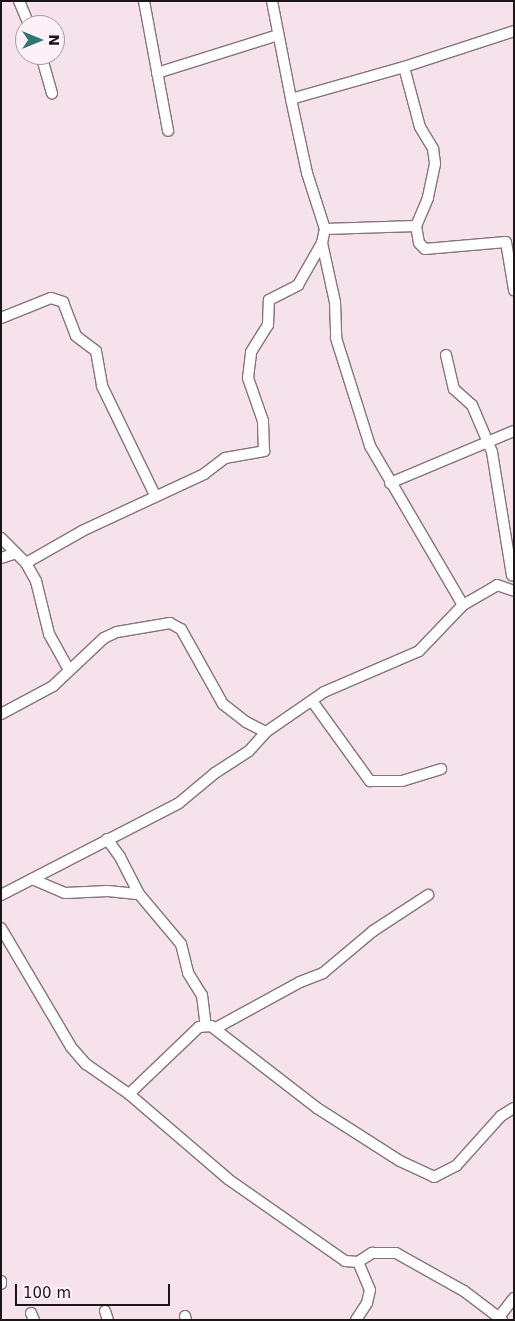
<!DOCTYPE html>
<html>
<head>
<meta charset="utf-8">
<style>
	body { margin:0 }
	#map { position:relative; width:515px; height:1321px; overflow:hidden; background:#f5e2eb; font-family:"DejaVu Sans",sans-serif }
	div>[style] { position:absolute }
	.roads { filter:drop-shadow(1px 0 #85747c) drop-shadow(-1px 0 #85747c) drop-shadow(0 1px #85747c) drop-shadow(0 -1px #85747c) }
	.minor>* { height:10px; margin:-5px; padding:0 5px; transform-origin:5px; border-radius:5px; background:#fff }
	span { translate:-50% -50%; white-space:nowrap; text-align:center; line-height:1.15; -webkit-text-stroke:5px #fdf1f7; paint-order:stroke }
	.frame { position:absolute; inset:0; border:2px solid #1b1518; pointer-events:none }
	.north { position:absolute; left:15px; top:15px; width:50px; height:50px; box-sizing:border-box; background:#fdf1f7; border:1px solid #a3999e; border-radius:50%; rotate:90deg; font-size:14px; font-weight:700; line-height:20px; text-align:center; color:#1b1518 }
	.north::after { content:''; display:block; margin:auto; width:18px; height:22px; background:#2d7671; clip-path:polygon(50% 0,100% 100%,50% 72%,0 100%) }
	.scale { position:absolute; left:15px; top:1284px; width:155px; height:22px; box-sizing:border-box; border:2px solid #1b1518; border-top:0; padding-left:6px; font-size:15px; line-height:18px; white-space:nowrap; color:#1b1518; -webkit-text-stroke:4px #fdf1f7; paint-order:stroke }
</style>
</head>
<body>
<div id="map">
	<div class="roads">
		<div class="minor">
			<div style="left:19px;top:1px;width:26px;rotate:67deg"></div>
			<div style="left:144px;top:1px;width:132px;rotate:79.5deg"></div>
			<div style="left:272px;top:1px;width:100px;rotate:79deg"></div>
			<div style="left:291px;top:99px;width:117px;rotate:-15.8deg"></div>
			<div style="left:404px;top:67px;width:62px;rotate:75.1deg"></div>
			<div style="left:420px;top:127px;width:26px;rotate:59deg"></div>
			<div style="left:433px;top:149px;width:15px;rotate:82deg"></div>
			<div style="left:435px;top:164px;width:35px;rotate:102deg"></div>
			<div style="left:428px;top:198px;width:30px;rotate:113deg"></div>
			<div style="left:416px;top:226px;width:17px;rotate:80deg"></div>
			<div style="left:419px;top:243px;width:8px;rotate:45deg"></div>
			<div style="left:425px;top:249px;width:81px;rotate:-4.9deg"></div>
			<div style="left:506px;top:242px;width:49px;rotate:80.5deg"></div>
			<div style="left:41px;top:55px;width:40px;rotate:74deg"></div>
			<div style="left:404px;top:67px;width:116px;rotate:-18.1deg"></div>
			<div style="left:157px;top:73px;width:127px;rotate:-17.4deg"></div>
			<div style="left:291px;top:99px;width:76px;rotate:77.8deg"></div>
			<div style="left:307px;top:173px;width:59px;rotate:72.2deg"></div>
			<div style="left:322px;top:243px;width:60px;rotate:77.6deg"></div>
			<div style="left:335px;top:302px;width:36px;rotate:88deg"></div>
			<div style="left:336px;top:338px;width:113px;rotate:72.5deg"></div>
			<div style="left:370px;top:446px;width:184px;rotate:59.7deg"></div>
			<div style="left:1px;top:318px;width:54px;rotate:-21.8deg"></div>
			<div style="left:51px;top:298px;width:13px;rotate:18deg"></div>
			<div style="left:63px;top:302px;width:36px;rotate:69deg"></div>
			<div style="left:76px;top:336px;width:25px;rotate:37deg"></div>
			<div style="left:96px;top:351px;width:36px;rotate:80deg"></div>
			<div style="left:102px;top:386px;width:121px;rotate:64.1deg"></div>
			<div style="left:446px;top:355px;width:35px;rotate:77deg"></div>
			<div style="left:454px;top:389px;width:24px;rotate:42deg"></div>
			<div style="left:472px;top:405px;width:51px;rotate:66.9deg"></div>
			<div style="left:492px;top:452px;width:125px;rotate:80.8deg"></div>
			<div style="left:390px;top:483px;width:134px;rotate:-22.8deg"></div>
			<div style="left:1px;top:538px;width:35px;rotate:45deg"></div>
			<div style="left:26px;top:563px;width:21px;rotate:61deg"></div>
			<div style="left:36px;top:581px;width:55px;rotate:76.2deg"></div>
			<div style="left:49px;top:634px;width:41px;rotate:60.9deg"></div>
			<div style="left:1px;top:558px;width:13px;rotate:-18deg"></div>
			<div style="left:26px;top:563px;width:64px;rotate:-29.7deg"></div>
			<div style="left:82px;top:531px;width:135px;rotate:-25deg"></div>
			<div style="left:204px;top:474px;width:26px;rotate:-37deg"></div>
			<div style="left:225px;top:458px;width:40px;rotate:-10deg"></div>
			<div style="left:264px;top:451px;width:30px;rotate:-92deg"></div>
			<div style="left:263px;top:421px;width:46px;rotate:-109.2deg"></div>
			<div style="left:248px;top:378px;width:26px;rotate:-83deg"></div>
			<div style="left:251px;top:352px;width:32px;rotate:-58deg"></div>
			<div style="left:268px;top:325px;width:25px;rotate:-88deg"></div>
			<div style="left:269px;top:300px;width:33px;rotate:-27deg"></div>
			<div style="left:298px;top:285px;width:48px;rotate:-60.3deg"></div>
			<div style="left:322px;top:243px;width:14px;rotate:-78deg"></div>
			<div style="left:325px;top:229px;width:91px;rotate:-1.9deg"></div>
			<div style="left:312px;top:701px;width:99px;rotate:54.1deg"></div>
			<div style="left:370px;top:781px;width:32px"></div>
			<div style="left:402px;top:781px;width:41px;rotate:-17.1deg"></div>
			<div style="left:1px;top:714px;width:59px;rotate:-28.3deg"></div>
			<div style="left:53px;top:686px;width:70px;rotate:-43.3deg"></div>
			<div style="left:104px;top:638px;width:14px;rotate:-25deg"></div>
			<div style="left:117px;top:632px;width:54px;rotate:-9.6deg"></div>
			<div style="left:170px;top:623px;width:13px;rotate:29deg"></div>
			<div style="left:181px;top:629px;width:86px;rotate:60.8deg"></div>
			<div style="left:223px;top:704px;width:29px;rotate:38deg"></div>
			<div style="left:246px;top:722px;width:22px;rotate:27deg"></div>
			<div style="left:266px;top:732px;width:70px;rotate:-34.6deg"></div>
			<div style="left:324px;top:692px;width:103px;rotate:-23.3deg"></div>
			<div style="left:419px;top:651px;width:64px;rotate:-46.3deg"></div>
			<div style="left:463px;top:605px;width:39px;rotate:-30deg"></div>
			<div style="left:497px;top:585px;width:18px;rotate:19deg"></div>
			<div style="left:107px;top:839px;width:22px;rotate:54deg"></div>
			<div style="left:120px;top:857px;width:42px;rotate:62.8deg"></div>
			<div style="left:139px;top:894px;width:65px;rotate:50deg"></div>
			<div style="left:181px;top:944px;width:30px;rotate:76deg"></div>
			<div style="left:188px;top:973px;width:26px;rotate:58deg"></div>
			<div style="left:202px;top:995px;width:31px;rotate:83deg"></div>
			<div style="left:32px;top:879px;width:36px;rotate:23deg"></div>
			<div style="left:65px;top:893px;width:43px;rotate:-2.7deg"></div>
			<div style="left:108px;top:891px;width:31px;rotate:6deg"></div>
			<div style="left:1px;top:895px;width:200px;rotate:-27.3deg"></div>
			<div style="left:179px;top:803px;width:47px;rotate:-39.8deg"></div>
			<div style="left:215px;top:773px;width:40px;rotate:-32.9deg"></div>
			<div style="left:249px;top:751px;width:25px;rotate:-48deg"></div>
			<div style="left:1px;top:928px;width:138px;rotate:59.5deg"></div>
			<div style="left:71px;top:1047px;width:23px;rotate:49deg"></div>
			<div style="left:86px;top:1064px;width:52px;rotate:34.9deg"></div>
			<div style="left:129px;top:1094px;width:130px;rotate:40.6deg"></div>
			<div style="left:228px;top:1179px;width:143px;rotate:35deg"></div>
			<div style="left:345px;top:1261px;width:13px;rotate:4deg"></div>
			<div style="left:358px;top:1262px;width:17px;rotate:-33deg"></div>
			<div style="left:372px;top:1253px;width:24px"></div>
			<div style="left:396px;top:1253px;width:78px;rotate:29.2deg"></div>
			<div style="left:464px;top:1291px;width:48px;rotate:37.3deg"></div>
			<div style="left:216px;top:1028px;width:96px;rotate:-28.7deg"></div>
			<div style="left:300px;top:982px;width:25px;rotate:-21deg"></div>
			<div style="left:323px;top:973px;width:65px;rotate:-40deg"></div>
			<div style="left:373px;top:931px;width:66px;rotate:-33.2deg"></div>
			<div style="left:129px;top:1094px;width:97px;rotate:-43.7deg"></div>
			<div style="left:199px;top:1027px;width:12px;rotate:-5deg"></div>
			<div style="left:211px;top:1026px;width:134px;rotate:37.7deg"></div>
			<div style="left:317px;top:1108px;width:98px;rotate:32.6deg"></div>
			<div style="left:400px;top:1161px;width:38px;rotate:25deg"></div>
			<div style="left:434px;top:1177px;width:25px;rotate:-27deg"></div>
			<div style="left:456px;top:1166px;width:67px;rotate:-48deg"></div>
			<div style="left:501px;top:1116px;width:15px;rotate:-32deg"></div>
			<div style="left:1px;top:1281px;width:3px;rotate:90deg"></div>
			<div style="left:105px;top:1311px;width:9px;rotate:72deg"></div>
			<div style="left:31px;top:1313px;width:8px;rotate:67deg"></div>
			<div style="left:185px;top:1316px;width:4px;rotate:76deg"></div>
			<div style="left:499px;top:1317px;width:24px;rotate:-52deg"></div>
			<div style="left:356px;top:1320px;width:20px;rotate:-57deg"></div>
			<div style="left:367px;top:1303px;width:13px;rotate:-77deg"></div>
			<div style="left:370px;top:1290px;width:30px;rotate:-113deg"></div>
		</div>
	</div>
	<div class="frame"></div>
	<div class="north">N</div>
	<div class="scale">100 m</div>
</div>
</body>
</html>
